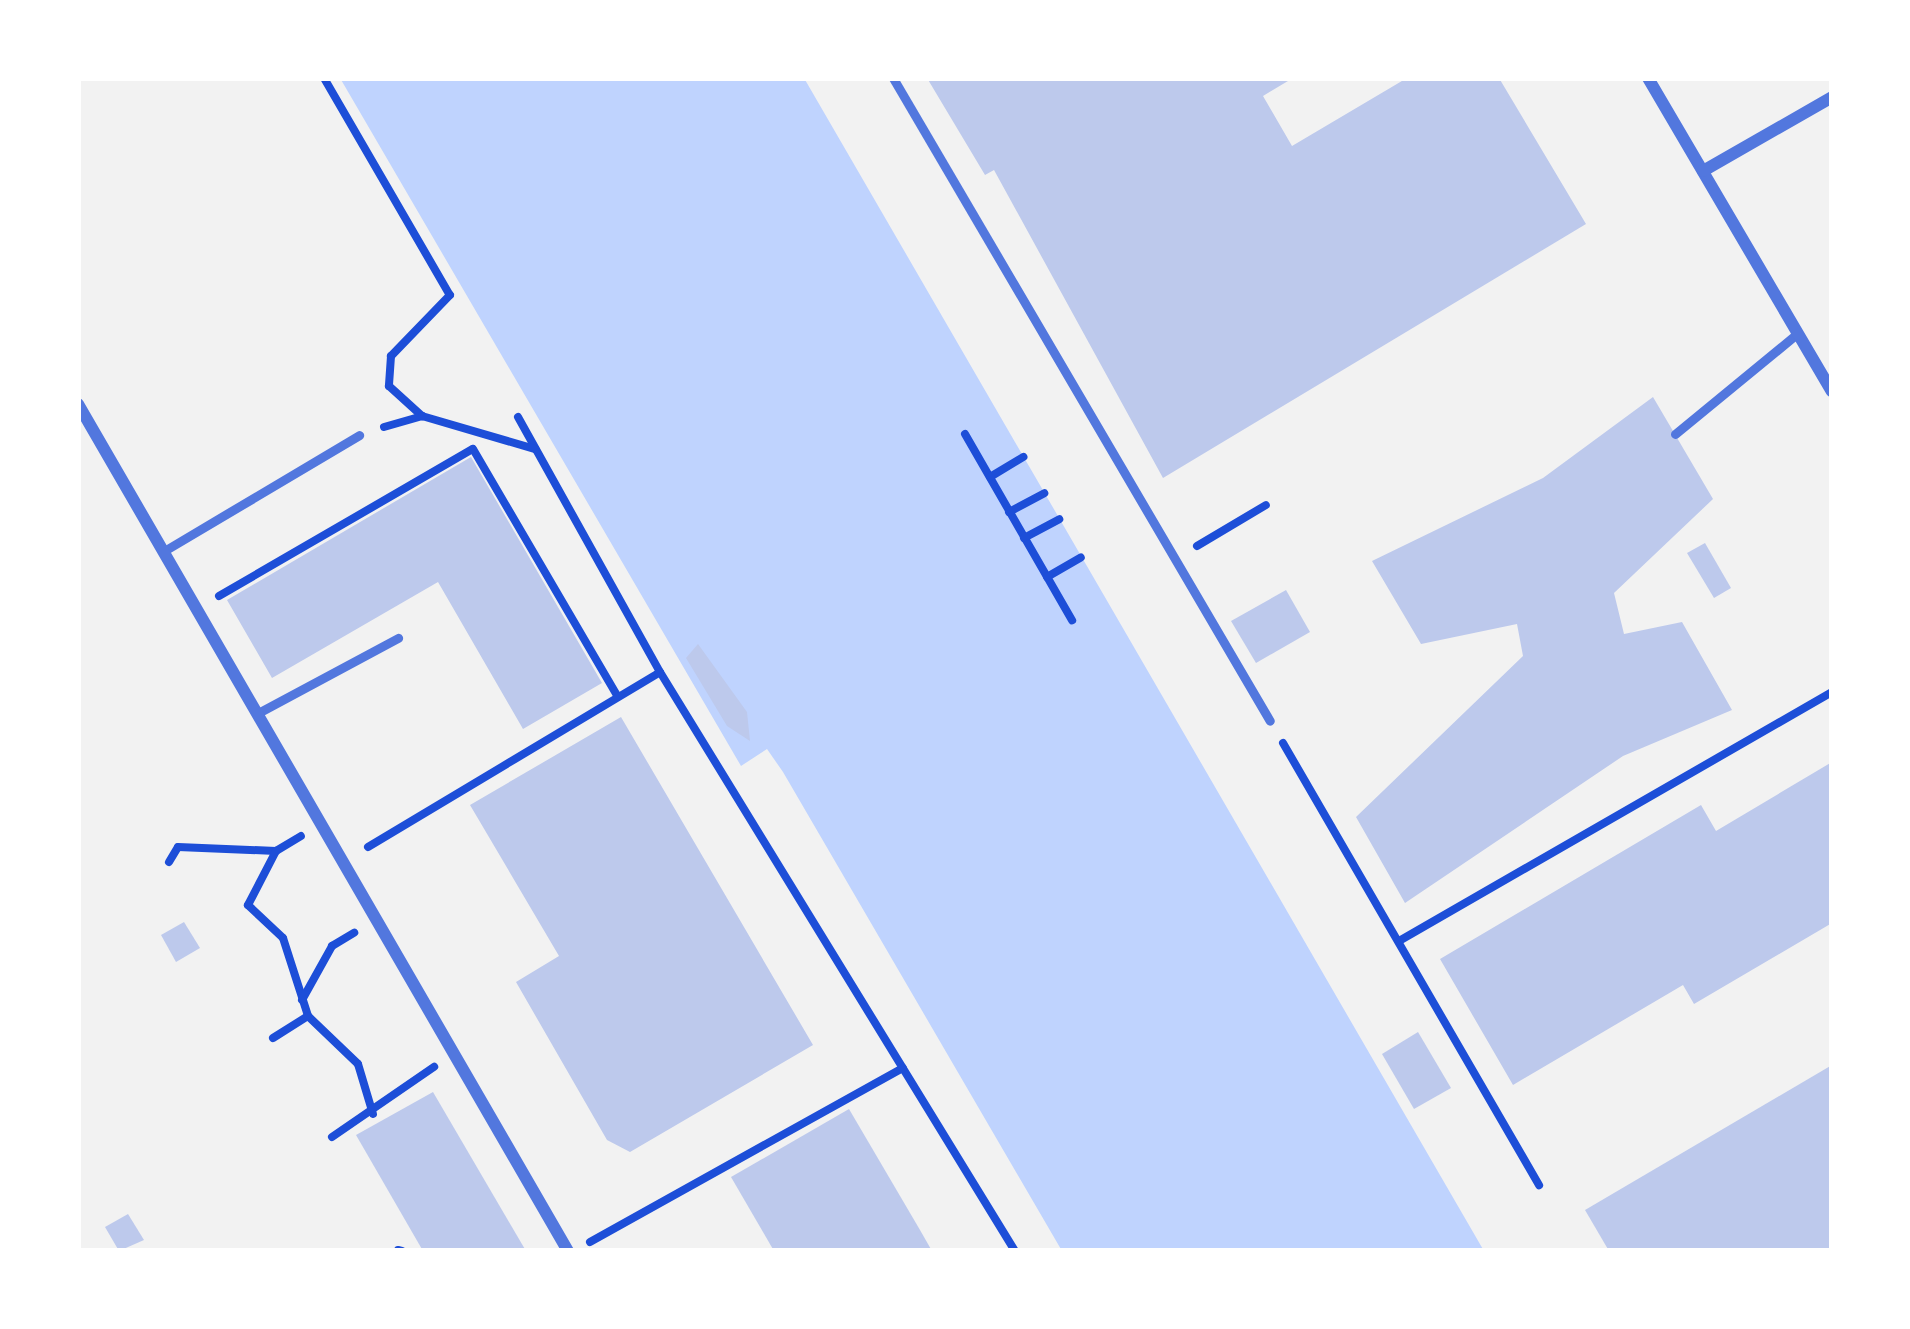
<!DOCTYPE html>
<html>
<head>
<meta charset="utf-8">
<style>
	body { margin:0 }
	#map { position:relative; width:1910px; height:1329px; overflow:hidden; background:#f2f2f2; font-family:"Fira Sans",sans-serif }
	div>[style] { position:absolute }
	.water>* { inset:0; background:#bfd3fe }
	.building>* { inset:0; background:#bdc9ec }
	.path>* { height:8px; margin:-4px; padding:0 4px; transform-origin:4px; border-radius:4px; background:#1d4ed8 }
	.service>* { height:9px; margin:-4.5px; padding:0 4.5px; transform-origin:4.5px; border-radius:4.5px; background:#5277de }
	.minor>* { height:12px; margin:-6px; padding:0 6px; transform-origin:6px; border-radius:6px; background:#5277de }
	span { translate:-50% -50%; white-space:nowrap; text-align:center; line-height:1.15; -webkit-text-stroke:12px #fff; paint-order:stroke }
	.frame { position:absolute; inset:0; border:81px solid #fff; pointer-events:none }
</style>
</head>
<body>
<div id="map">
	<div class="water">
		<div style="clip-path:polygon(340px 78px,804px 78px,1484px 1251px,1062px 1251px,783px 772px,767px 749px,741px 766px)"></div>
	</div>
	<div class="building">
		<div style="clip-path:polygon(927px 78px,1293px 78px,1263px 96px,1292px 146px,1407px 78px,1499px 78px,1586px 224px,1163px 478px,994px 170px,985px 175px)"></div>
		<div style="clip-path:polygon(1653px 397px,1713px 499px,1614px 593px,1624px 634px,1682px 622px,1732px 710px,1623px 756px,1405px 903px,1356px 817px,1523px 656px,1517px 624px,1421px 644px,1372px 561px,1543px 478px)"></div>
		<div style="clip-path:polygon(471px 457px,602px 683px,523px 729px,438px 582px,272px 678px,227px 600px)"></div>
		<div style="clip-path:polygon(1705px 543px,1731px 588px,1714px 598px,1687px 553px)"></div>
		<div style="clip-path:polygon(1286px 590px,1310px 632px,1256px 663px,1231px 621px)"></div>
		<div style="clip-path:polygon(698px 644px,747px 712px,750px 741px,727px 726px,686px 658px)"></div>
		<div style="clip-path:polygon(621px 717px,813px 1045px,630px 1152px,607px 1140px,516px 982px,559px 956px,470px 805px)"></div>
		<div style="clip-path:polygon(1832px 762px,1832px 923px,1694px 1004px,1683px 985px,1513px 1085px,1440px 959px,1701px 805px,1716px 831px)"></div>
		<div style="clip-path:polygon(184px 922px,200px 948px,176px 962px,161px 935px)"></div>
		<div style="clip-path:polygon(1418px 1032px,1451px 1088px,1414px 1109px,1382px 1054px)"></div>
		<div style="clip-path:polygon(1832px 1065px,1832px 1251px,1609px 1251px,1585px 1210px)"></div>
		<div style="clip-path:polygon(433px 1092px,526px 1251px,423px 1251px,356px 1135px)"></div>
		<div style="clip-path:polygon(849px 1109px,920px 1230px,932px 1251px,774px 1251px,731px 1177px)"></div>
		<div style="clip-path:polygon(128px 1214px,144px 1240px,119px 1251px,105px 1227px)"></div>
	</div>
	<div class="path">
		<div style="left:324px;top:78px;width:251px;rotate:59.9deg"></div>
		<div style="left:450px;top:295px;width:85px;rotate:134deg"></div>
		<div style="left:391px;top:356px;width:30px;rotate:94deg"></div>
		<div style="left:389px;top:386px;width:45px;rotate:42.3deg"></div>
		<div style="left:518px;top:417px;width:292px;rotate:60.9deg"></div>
		<div style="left:660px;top:672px;width:679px;rotate:58.49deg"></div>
		<div style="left:384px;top:427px;width:40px;rotate:-16deg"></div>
		<div style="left:422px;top:416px;width:118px;rotate:16.3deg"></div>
		<div style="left:965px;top:434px;width:215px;rotate:60.1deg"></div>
		<div style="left:990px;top:477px;width:39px;rotate:-31deg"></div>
		<div style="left:1009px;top:512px;width:40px;rotate:-28deg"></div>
		<div style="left:1024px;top:538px;width:40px;rotate:-28deg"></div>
		<div style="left:1197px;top:546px;width:80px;rotate:-30.7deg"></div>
		<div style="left:1047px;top:577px;width:39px;rotate:-30deg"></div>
		<div style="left:219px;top:596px;width:293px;rotate:-30.1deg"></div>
		<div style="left:473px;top:449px;width:287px;rotate:59.7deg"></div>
		<div style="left:1283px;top:743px;width:511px;rotate:59.92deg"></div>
		<div style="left:368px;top:847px;width:340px;rotate:-30.9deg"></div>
		<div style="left:276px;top:851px;width:29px;rotate:-31deg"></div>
		<div style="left:169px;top:862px;width:17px;rotate:-59deg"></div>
		<div style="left:178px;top:847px;width:98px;rotate:2.3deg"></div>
		<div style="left:276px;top:851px;width:61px;rotate:117.4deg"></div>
		<div style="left:248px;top:905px;width:48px;rotate:43.3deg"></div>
		<div style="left:283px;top:938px;width:82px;rotate:72.2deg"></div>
		<div style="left:308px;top:1016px;width:69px;rotate:43.8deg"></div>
		<div style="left:358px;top:1064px;width:52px;rotate:73.3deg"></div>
		<div style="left:1399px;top:941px;width:499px;rotate:-29.9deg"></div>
		<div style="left:302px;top:1000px;width:62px;rotate:-60.9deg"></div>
		<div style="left:332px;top:946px;width:26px;rotate:-31deg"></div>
		<div style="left:273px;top:1038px;width:41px;rotate:-32.2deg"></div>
		<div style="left:332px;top:1137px;width:124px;rotate:-34.5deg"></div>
		<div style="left:590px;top:1242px;width:358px;rotate:-29.1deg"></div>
		<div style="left:398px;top:1250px;width:4px;rotate:14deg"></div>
	</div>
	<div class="service">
		<div style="left:893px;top:78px;width:745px;rotate:59.62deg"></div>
		<div style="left:1675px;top:434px;width:159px;rotate:-39.4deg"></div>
		<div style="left:164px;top:551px;width:227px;rotate:-30.7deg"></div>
		<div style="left:258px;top:713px;width:159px;rotate:-28.2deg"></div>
	</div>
	<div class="minor">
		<div style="left:1648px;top:78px;width:363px;rotate:59.6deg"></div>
		<div style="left:1703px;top:171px;width:149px;rotate:-29.8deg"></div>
		<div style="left:78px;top:404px;width:979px;rotate:59.95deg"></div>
	</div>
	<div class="frame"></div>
</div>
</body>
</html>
